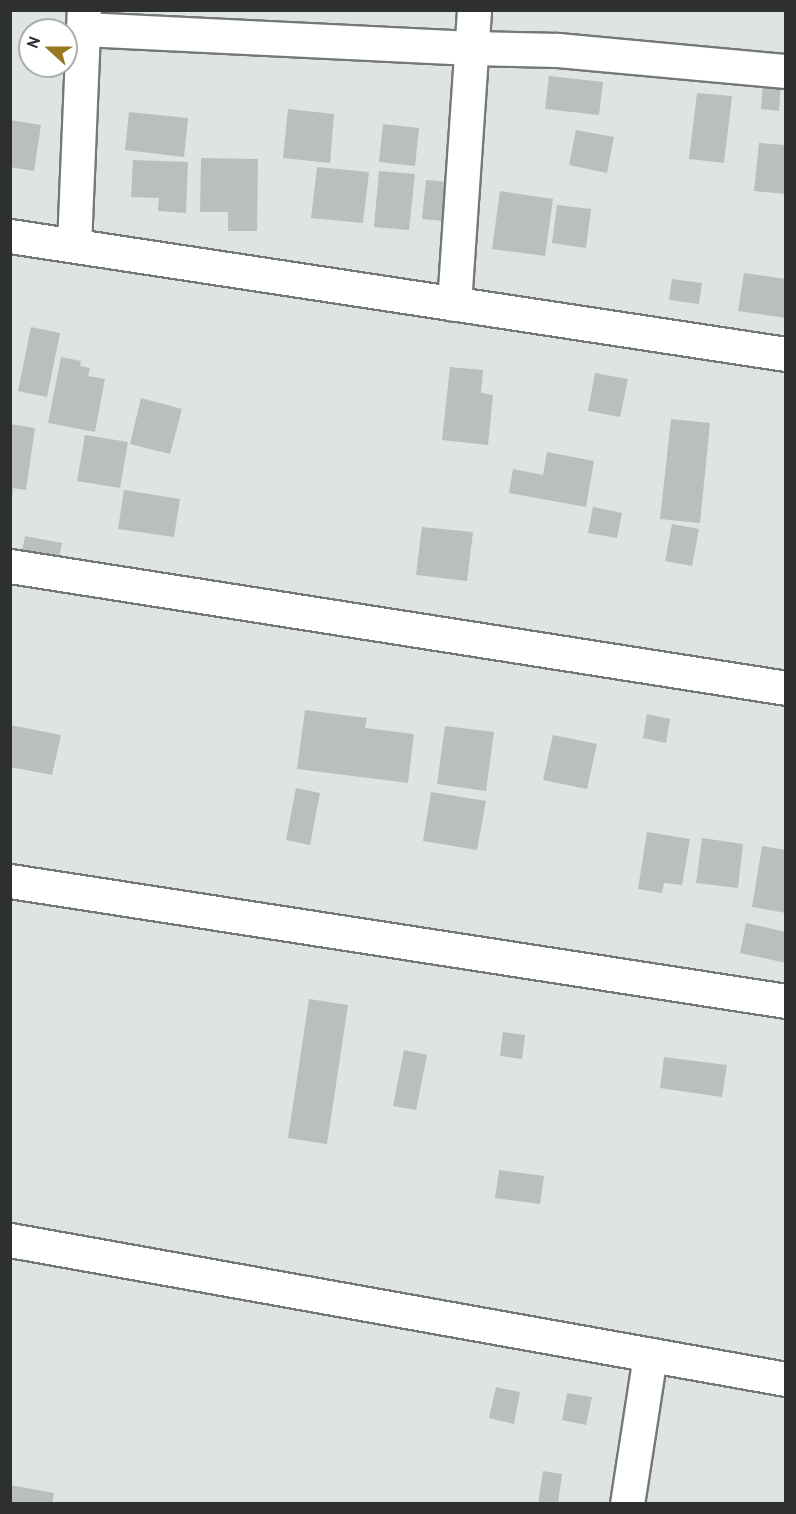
<!DOCTYPE html>
<html>
<head>
<meta charset="utf-8">
<style>
	body { margin:0 }
	#map { position:relative; width:796px; height:1514px; overflow:hidden; background:#dee4e3; font-family:"PT Sans",sans-serif }
	div>[style] { position:absolute }
	.building>* { inset:0; background:#babfbc }
	.roads { filter:drop-shadow(2px 0 #747978) drop-shadow(-2px 0 #747978) drop-shadow(0 2px #747978) drop-shadow(0 -2px #747978) }
	.minor>* { height:33px; margin:-16.5px; padding:0 16.5px; transform-origin:16.5px; border-radius:16.5px; background:#fff }
	span { translate:-50% -50%; white-space:nowrap; text-align:center; line-height:1.15; -webkit-text-stroke:6px #fff; paint-order:stroke }
	.frame { position:absolute; inset:0; border:12px solid #2e302f; pointer-events:none }
	.north { position:absolute; left:18px; top:18px; width:60px; height:60px; box-sizing:border-box; background:#fff; border:2px solid #abacac; border-radius:50%; rotate:291deg; font-size:16px; font-weight:700; line-height:24px; text-align:center; color:#2e302f }
	.north::after { content:''; display:block; margin:auto; width:21px; height:27px; background:#977820; clip-path:polygon(50% 0,100% 100%,50% 72%,0 100%) }
</style>
</head>
<body>
<div id="map">
	<div class="building">
		<div style="clip-path:polygon(549px 76px,603px 82px,599px 115px,545px 109px)"></div>
		<div style="clip-path:polygon(763px 80px,781px 82px,779px 111px,761px 109px)"></div>
		<div style="clip-path:polygon(697px 93px,732px 96px,724px 163px,689px 159px)"></div>
		<div style="clip-path:polygon(288px 109px,334px 114px,330px 163px,283px 158px)"></div>
		<div style="clip-path:polygon(129px 112px,188px 118px,184px 157px,125px 150px)"></div>
		<div style="clip-path:polygon(10px 120px,41px 125px,34px 171px,10px 167px)"></div>
		<div style="clip-path:polygon(383px 124px,419px 128px,415px 166px,379px 162px)"></div>
		<div style="clip-path:polygon(576px 130px,614px 137px,607px 173px,569px 165px)"></div>
		<div style="clip-path:polygon(759px 143px,786px 145px,786px 194px,754px 191px)"></div>
		<div style="clip-path:polygon(201px 158px,258px 159px,257px 231px,228px 231px,228px 212px,200px 212px)"></div>
		<div style="clip-path:polygon(133px 160px,188px 162px,186px 213px,158px 211px,159px 198px,131px 197px)"></div>
		<div style="clip-path:polygon(317px 167px,369px 172px,363px 223px,311px 218px)"></div>
		<div style="clip-path:polygon(379px 171px,415px 174px,409px 230px,374px 227px)"></div>
		<div style="clip-path:polygon(426px 180px,459px 183px,455px 222px,422px 219px)"></div>
		<div style="clip-path:polygon(500px 191px,553px 199px,545px 256px,492px 249px)"></div>
		<div style="clip-path:polygon(557px 205px,591px 209px,586px 248px,552px 243px)"></div>
		<div style="clip-path:polygon(744px 273px,786px 279px,786px 318px,738px 311px)"></div>
		<div style="clip-path:polygon(672px 279px,702px 283px,699px 304px,669px 300px)"></div>
		<div style="clip-path:polygon(31px 327px,60px 333px,47px 397px,18px 391px)"></div>
		<div style="clip-path:polygon(61px 357px,81px 361px,80px 366px,90px 368px,88px 376px,105px 379px,95px 432px,48px 423px)"></div>
		<div style="clip-path:polygon(450px 367px,483px 370px,481px 393px,493px 395px,488px 445px,442px 440px)"></div>
		<div style="clip-path:polygon(595px 373px,628px 379px,620px 417px,588px 411px)"></div>
		<div style="clip-path:polygon(141px 398px,182px 409px,170px 454px,130px 444px)"></div>
		<div style="clip-path:polygon(671px 419px,710px 423px,700px 523px,660px 519px)"></div>
		<div style="clip-path:polygon(10px 424px,35px 428px,26px 490px,13px 488px,12px 497px)"></div>
		<div style="clip-path:polygon(85px 435px,128px 442px,120px 488px,77px 481px)"></div>
		<div style="clip-path:polygon(547px 452px,594px 461px,586px 507px,509px 493px,513px 469px,543px 475px)"></div>
		<div style="clip-path:polygon(124px 490px,180px 499px,174px 537px,118px 529px)"></div>
		<div style="clip-path:polygon(593px 507px,622px 513px,617px 538px,588px 533px)"></div>
		<div style="clip-path:polygon(672px 524px,699px 529px,692px 566px,665px 561px)"></div>
		<div style="clip-path:polygon(422px 527px,473px 532px,467px 581px,416px 575px)"></div>
		<div style="clip-path:polygon(25px 536px,62px 543px,57px 568px,20px 562px)"></div>
		<div style="clip-path:polygon(305px 710px,367px 718px,365px 728px,414px 734px,408px 783px,297px 769px)"></div>
		<div style="clip-path:polygon(647px 714px,670px 719px,666px 743px,643px 738px)"></div>
		<div style="clip-path:polygon(10px 725px,61px 735px,52px 775px,10px 767px)"></div>
		<div style="clip-path:polygon(445px 726px,494px 732px,486px 791px,437px 784px)"></div>
		<div style="clip-path:polygon(553px 735px,597px 744px,587px 789px,543px 780px)"></div>
		<div style="clip-path:polygon(296px 788px,320px 793px,310px 845px,286px 840px)"></div>
		<div style="clip-path:polygon(431px 792px,486px 801px,477px 850px,423px 841px)"></div>
		<div style="clip-path:polygon(647px 832px,690px 839px,682px 885px,664px 883px,662px 893px,638px 889px)"></div>
		<div style="clip-path:polygon(702px 838px,743px 844px,738px 888px,696px 883px)"></div>
		<div style="clip-path:polygon(762px 846px,786px 850px,786px 913px,752px 907px)"></div>
		<div style="clip-path:polygon(746px 923px,786px 932px,786px 963px,740px 953px)"></div>
		<div style="clip-path:polygon(309px 999px,348px 1005px,327px 1144px,288px 1138px)"></div>
		<div style="clip-path:polygon(503px 1032px,525px 1035px,522px 1059px,500px 1056px)"></div>
		<div style="clip-path:polygon(404px 1050px,427px 1055px,416px 1110px,393px 1106px)"></div>
		<div style="clip-path:polygon(664px 1057px,727px 1065px,722px 1097px,660px 1088px)"></div>
		<div style="clip-path:polygon(499px 1170px,544px 1176px,540px 1204px,495px 1198px)"></div>
		<div style="clip-path:polygon(496px 1387px,520px 1392px,514px 1424px,489px 1418px)"></div>
		<div style="clip-path:polygon(567px 1393px,592px 1397px,586px 1425px,562px 1420px)"></div>
		<div style="clip-path:polygon(543px 1471px,562px 1474px,558px 1504px,538px 1504px)"></div>
		<div style="clip-path:polygon(10px 1485px,54px 1493px,52px 1504px,10px 1504px)"></div>
	</div>
	<div class="roads">
		<div class="minor">
			<div style="left:83px;top:29px;width:389px;rotate:2.8deg"></div>
			<div style="left:472px;top:48px;width:86px;rotate:1.3deg"></div>
			<div style="left:558px;top:50px;width:229px;rotate:5.3deg"></div>
			<div style="left:10px;top:236px;width:785px;rotate:8.65deg"></div>
			<div style="left:74px;top:245px;width:235px;rotate:-87.6deg"></div>
			<div style="left:454px;top:304px;width:295px;rotate:-86.1deg"></div>
			<div style="left:10px;top:566px;width:786px;rotate:8.93deg"></div>
			<div style="left:10px;top:881px;width:785px;rotate:8.79deg"></div>
			<div style="left:10px;top:1240px;width:788px;rotate:10.16deg"></div>
			<div style="left:627px;top:1504px;width:151px;rotate:-81.2deg"></div>
		</div>
	</div>
	<div class="frame"></div>
	<div class="north">N</div>
</div>
</body>
</html>
